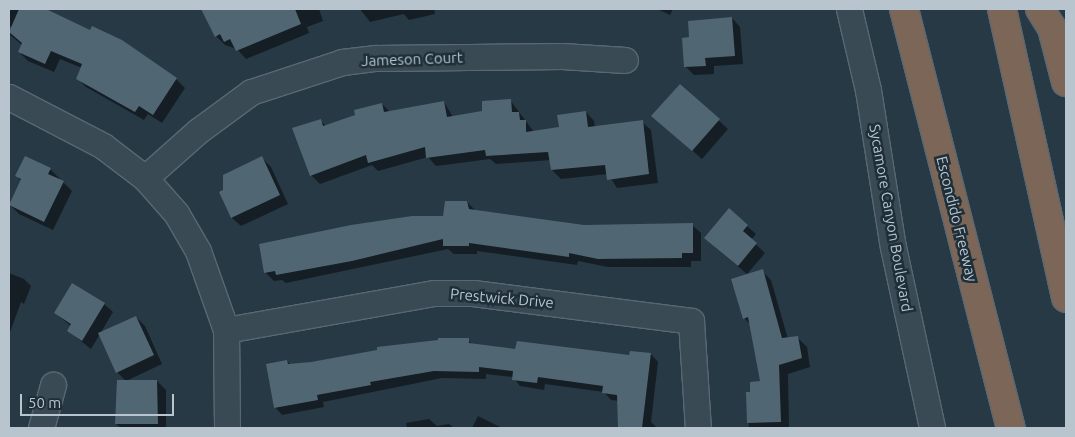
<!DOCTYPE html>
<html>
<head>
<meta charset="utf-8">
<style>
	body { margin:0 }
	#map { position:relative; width:1075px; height:437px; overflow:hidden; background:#263945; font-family:Ubuntu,sans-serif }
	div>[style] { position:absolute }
	.shadow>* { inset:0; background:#0007 }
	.building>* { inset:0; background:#516673 }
	.roads { filter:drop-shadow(1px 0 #596872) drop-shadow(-1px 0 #596872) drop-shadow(0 1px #596872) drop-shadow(0 -1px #596872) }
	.minor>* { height:25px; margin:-12.5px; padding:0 12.5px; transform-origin:12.5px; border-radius:12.5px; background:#3a4a55 }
	.highway>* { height:28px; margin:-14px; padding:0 14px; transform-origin:14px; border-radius:14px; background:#7b6657 }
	span { translate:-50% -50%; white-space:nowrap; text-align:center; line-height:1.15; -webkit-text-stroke:5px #1f2f3a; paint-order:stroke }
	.street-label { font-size:15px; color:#b8c5ce }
	.frame { position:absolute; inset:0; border:10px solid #b8c5ce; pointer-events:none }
	.scale { position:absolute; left:20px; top:394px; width:154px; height:22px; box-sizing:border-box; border:2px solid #b8c5ce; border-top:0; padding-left:6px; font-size:15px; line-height:18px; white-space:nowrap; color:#b8c5ce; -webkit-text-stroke:4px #1f2f3a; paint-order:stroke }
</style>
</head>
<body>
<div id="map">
	<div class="shadow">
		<div style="clip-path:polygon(9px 9px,44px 9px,176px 79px,185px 88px,162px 123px,148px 114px,144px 120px,86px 87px,77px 78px,82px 68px,60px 59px,54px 72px,28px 61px,19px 52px,22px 45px,9px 34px,12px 27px,9px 26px)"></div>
		<div style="clip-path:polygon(203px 9px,319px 9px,323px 21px,307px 27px,309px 33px,246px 59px,237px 49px,225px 45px,216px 36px)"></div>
		<div style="clip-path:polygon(360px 9px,434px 9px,435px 14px,409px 20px,404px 14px,370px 22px)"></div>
		<div style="clip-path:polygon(657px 9px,673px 9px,670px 15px)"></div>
		<div style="clip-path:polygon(732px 18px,740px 27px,743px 64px,714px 66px,714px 74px,694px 75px,685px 66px,690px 38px)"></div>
		<div style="clip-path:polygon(680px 85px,728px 129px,702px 159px,662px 124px)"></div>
		<div style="clip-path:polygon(510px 100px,534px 132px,560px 129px,586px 112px,594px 121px,595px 128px,642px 122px,651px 130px,658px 183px,617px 188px,608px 174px,561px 179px,552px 170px,551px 160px,496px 164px,490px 159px,436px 166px,428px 157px,378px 171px,372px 165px,320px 184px,311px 175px,320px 120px,327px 127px,382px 104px,390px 112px,444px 102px,453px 117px,484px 112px)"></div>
		<div style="clip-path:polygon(262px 158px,271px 167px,288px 204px,241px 226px,232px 218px,221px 193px)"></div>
		<div style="clip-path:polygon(50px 169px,72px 191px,53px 230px,19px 214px,10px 205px,21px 181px,17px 176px)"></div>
		<div style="clip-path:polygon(467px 202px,476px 211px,584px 227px,692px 225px,701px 233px,701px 261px,691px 261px,691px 267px,608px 267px,578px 261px,577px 265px,477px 251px,477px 254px,454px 254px,448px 249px,286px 283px,282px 280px,274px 281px,265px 272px,444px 217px)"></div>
		<div style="clip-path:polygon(747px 226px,756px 234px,751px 240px,765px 253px,747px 274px,715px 247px)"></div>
		<div style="clip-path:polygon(762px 271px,771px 280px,788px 339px,798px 338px,807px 347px,810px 367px,788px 374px,789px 428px,749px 428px,747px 394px,762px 382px,751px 325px,744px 318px)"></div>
		<div style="clip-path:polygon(9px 273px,24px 279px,31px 286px,24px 304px,21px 302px,9px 335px)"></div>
		<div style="clip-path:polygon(104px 304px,113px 312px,100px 334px,136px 317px,145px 326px,162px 364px,126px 381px,117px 372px,100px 334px,91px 349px,68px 331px,71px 326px,55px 313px)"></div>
		<div style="clip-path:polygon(468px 340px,473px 345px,516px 350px,630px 357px,631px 352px,651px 354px,658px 362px,651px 422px,657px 428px,619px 428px,619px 401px,611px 400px,604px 392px,545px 384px,544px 390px,520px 386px,513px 377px,486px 374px,486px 379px,442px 378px,323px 402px,324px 407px,282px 415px,275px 407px,287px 361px,291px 365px)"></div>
		<div style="clip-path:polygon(157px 381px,166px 390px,166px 428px,121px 428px,116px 424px)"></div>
		<div style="clip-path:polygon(478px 416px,502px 428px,472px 428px)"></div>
		<div style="clip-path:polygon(429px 419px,437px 426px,449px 424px,454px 428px,407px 428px,406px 423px)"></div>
	</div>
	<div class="building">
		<div style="clip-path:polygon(19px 9px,46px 9px,90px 30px,92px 26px,122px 40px,177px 78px,153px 115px,139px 106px,135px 112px,76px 79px,82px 64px,51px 51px,45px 64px,18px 52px,22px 43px,9px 32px)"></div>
		<div style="clip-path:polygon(201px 9px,295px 9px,301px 24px,236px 51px,230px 39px,224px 42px,220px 34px,215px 37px)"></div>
		<div style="clip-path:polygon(732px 17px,735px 56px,705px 58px,706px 66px,684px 67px,682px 38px,689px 37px,688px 21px)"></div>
		<div style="clip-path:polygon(680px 84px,720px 119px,692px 151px,651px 116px)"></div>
		<div style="clip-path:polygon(511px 99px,512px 112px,519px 112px,520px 120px,526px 120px,526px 132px,559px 127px,557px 115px,586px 111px,588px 127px,643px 120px,649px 174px,607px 180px,605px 165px,551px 170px,548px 152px,486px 156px,485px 150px,426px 158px,425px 147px,368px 163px,366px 155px,310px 176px,292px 128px,321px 119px,323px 126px,355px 115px,354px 110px,382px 103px,384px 112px,444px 101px,447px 117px,482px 111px,482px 101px)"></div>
		<div style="clip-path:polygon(25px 156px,51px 168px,48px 174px,64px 181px,44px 222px,9px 205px,21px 179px,15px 176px)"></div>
		<div style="clip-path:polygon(262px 156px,280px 195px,231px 218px,219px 192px,223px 190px,223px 175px)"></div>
		<div style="clip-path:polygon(445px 201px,467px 201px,469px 209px,584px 225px,693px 223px,693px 253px,682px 253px,682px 258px,598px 259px,569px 253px,569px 257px,469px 243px,469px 246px,443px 246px,443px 239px,352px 261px,276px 275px,275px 271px,264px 273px,259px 244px,351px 225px,412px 216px,443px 216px)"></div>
		<div style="clip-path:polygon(729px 208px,748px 225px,743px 231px,757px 243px,738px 266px,704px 238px)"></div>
		<div style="clip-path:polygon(763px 269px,782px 338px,798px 336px,802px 358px,779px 365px,781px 422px,747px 423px,746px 392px,750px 392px,750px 382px,760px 381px,748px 317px,743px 319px,731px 279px)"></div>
		<div style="clip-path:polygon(72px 283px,105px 303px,82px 341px,67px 331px,71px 324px,54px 313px)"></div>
		<div style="clip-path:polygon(136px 316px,154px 355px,116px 373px,98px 333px)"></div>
		<div style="clip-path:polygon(438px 338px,469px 338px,469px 343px,515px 349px,517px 341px,629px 355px,630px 351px,651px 353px,642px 428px,618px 428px,617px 395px,602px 393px,603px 386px,538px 377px,537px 383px,512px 380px,513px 371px,479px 367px,479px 372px,434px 371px,370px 382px,371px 385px,317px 395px,318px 400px,274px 408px,266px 364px,287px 360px,288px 364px,311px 362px,377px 350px,377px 347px,438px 340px)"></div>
		<div style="clip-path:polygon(117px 380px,157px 380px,158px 424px,115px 424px)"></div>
	</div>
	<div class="roads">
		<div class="minor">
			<div style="left:849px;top:9px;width:83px;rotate:76.8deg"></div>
			<div style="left:868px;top:90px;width:159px;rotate:81deg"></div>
			<div style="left:893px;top:247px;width:185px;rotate:77.8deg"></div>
			<div style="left:9px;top:97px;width:106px;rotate:27.5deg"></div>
			<div style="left:103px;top:146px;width:53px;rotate:37.3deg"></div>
			<div style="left:145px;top:178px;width:47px;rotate:48.5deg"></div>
			<div style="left:176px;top:213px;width:44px;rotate:59.9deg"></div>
			<div style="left:198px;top:251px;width:84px;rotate:70.5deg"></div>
			<div style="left:226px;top:330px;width:98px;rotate:89.4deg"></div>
			<div style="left:145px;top:178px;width:71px;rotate:-41.6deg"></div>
			<div style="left:198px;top:131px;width:66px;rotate:-36.3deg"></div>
			<div style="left:251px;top:92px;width:96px;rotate:-18.2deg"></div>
			<div style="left:342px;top:62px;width:34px;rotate:-7deg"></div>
			<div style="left:376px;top:58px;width:186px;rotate:-0.6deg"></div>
			<div style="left:562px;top:56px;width:63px;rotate:3.6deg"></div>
			<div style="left:226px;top:330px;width:211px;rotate:-10.1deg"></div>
			<div style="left:434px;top:293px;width:39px"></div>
			<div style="left:473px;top:293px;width:220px;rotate:7.3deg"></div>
			<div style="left:691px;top:321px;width:107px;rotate:86.3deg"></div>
			<div style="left:41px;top:428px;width:45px;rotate:-74.4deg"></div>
		</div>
		<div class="highway">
			<div style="left:904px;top:9px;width:432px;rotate:75.7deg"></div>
			<div style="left:1002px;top:9px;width:296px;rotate:77.5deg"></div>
			<div style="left:1040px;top:9px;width:22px;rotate:58deg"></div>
			<div style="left:1052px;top:28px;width:56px;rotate:75.5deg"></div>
		</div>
	</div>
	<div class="street-label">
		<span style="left:412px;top:59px;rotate:-2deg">Jameson Court</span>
		<span style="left:891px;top:218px;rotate:80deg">Sycamore Canyon Boulevard</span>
		<span style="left:957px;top:219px;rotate:76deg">Escondido Freeway</span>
		<span style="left:502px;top:298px;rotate:5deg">Prestwick Drive</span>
	</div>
	<div class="frame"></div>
	<div class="scale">50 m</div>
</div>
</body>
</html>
